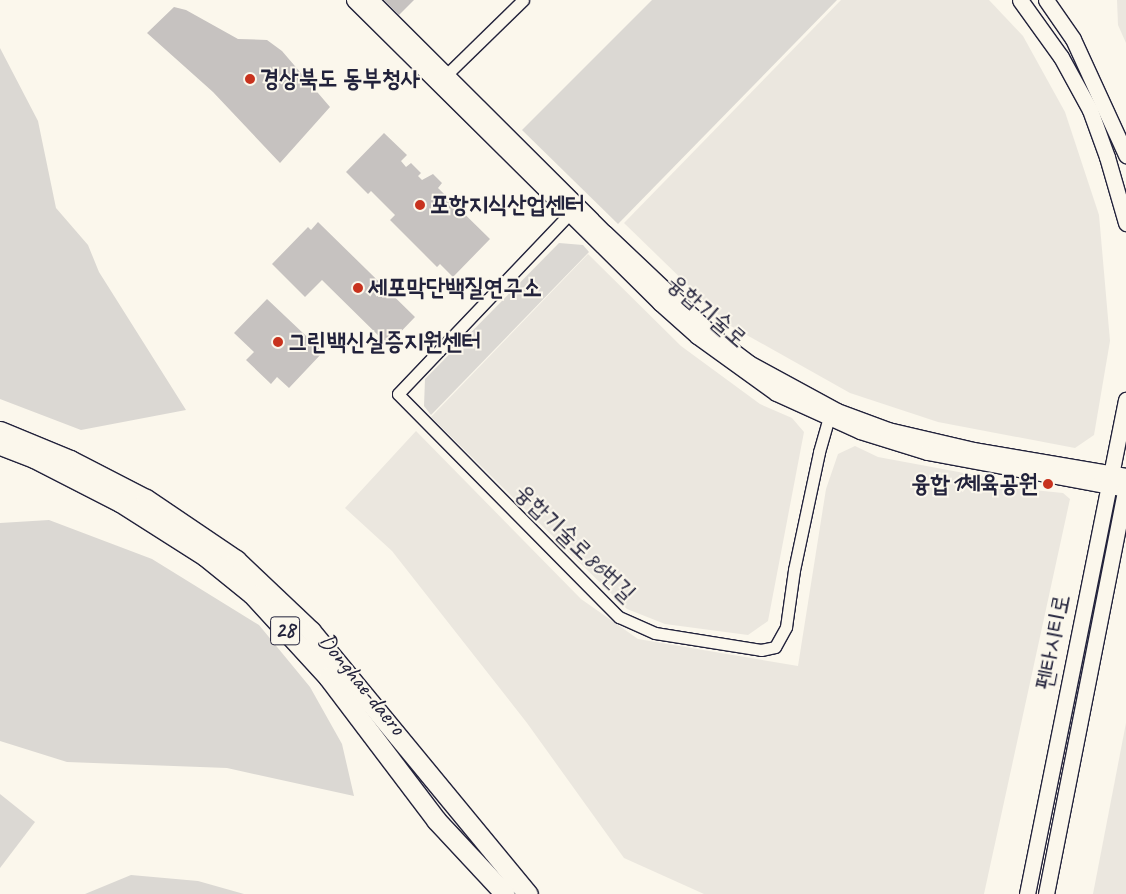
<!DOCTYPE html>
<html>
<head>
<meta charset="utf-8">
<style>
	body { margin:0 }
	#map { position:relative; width:1126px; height:894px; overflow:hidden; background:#fbf7ec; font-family:Caveat,"Poor Story",sans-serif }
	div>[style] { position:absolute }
	.built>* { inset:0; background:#ebe7df }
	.green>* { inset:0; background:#dbd8d3 }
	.building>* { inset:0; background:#c6c2c0 }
	.roads { filter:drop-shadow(1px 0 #22223b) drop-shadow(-1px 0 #22223b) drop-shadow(0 1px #22223b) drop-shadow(0 -1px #22223b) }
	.minor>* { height:11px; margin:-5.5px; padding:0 5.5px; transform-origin:5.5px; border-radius:5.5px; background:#fbf7ec }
	.tertiary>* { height:15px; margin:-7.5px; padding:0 7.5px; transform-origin:7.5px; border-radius:7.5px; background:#fbf7ec }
	.primary>* { height:19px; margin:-9.5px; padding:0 9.5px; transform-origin:9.5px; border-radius:9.5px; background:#fbf7ec }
	.dots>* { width:14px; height:14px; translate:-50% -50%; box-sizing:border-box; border:2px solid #fbf7ec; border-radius:50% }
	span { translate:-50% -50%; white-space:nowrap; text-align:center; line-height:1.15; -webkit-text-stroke:4px #fbf7ec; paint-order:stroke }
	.shield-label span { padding:1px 4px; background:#fbf7ec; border:1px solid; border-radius:4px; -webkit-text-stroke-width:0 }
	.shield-label { font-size:22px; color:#22223b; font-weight:700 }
	.poi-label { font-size:24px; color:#22223b; font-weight:700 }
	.left { translate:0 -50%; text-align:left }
	.right { translate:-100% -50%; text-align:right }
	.street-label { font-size:24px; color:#22223b }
</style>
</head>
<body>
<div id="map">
	<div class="built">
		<div style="clip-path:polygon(841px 0,989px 0,1023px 36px,1065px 112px,1099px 215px,1110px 341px,1094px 435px,1075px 448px,938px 422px,850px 393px,729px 325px,624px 223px)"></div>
		<div style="clip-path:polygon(1117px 0,1126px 0,1126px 43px,1118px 25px)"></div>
		<div style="clip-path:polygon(588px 254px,681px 346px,760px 404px,792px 418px,804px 432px,768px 621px,748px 635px,665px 624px,627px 609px,431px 417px)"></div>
		<div style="clip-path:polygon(416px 431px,581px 599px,638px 639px,798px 666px,826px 489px,838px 454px,855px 446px,878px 457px,991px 478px,1014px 488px,1063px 493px,1070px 499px,984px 894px,704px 894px,624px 858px,527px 723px,392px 551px,345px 508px)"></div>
		<div style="clip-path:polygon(1126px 723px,1126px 894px,1093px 894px)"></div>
	</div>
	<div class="green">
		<div style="clip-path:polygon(652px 0,837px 0,618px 224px,522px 130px)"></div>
		<div style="clip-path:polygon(0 48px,38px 121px,56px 208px,88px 245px,99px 272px,186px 410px,81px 430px,0 399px)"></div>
		<div style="clip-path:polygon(559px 243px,583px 245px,589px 252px,431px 415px,424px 406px,425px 379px)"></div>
		<div style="clip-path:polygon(49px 520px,152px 559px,259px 625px,310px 687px,342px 744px,354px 796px,227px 768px,67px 762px,0 741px,0 523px)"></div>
		<div style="clip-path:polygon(0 794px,35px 822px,0 868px)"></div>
		<div style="clip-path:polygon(131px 875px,198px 881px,244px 894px,85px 894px)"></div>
	</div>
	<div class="building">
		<div style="clip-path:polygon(384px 0,414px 0,399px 15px)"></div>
		<div style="clip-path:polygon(174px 7px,186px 10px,238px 39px,267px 40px,282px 51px,330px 107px,280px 163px,213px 92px,147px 33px)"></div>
		<div style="clip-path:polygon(384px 133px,407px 155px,401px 161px,406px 167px,411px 163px,421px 173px,418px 176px,422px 180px,433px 174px,442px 183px,438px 188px,490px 239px,453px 277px,440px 264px,437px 267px,390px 220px,395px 215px,371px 191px,368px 194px,346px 172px)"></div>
		<div style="clip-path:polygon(318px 222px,415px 317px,388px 345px,322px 280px,305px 297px,272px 264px,308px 227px,311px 230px)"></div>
		<div style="clip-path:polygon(267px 299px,323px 352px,289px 388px,277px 377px,271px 384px,246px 360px,254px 352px,234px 333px)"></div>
	</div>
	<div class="roads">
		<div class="minor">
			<div style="left:442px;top:79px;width:113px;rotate:-44.3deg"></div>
			<div style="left:574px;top:209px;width:255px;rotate:133.6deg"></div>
			<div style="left:398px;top:394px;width:314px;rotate:45.3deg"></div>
			<div style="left:619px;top:617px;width:39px;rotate:24deg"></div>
			<div style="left:655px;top:633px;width:107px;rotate:9.1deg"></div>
			<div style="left:761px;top:650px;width:14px;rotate:-12deg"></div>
			<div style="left:775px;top:647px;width:23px;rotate:-61deg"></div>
			<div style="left:786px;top:627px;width:58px;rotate:-82deg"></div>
			<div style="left:794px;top:570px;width:121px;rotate:-78deg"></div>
			<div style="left:819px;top:452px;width:44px;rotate:-74.1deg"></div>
		</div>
		<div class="tertiary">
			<div style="left:354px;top:0;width:431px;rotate:44.7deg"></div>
			<div style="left:660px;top:303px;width:50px;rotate:41.7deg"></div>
			<div style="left:697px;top:336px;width:97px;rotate:35.8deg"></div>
			<div style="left:776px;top:393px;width:92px;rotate:24.3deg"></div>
			<div style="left:860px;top:431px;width:70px;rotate:17.4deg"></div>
			<div style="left:927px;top:452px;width:202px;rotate:10.5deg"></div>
			<div style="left:371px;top:0;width:330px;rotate:44.9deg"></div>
			<div style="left:605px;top:233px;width:153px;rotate:43.4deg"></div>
			<div style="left:716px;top:338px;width:41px;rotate:37.1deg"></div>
			<div style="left:749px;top:363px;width:100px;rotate:28.6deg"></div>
			<div style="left:837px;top:411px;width:54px;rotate:20.4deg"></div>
			<div style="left:888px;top:430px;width:87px;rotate:13.2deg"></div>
			<div style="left:973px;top:450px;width:155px;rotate:9.6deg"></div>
			<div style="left:1020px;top:0;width:70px;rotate:54.3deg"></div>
			<div style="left:1061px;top:57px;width:60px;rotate:61.3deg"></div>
			<div style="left:1090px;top:110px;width:50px;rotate:70.1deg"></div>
			<div style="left:1107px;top:157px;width:69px;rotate:73.9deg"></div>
			<div style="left:1046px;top:0;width:47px;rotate:55.3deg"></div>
			<div style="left:1073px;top:39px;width:128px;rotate:65.4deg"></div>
			<div style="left:1027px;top:894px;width:504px;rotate:-78.67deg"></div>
			<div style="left:1046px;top:894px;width:415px;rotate:-78.9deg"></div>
		</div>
		<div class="primary">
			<div style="left:0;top:431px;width:76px;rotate:22.5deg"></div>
			<div style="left:70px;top:460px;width:85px;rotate:27.2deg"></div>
			<div style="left:146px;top:499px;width:109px;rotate:34.1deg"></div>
			<div style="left:236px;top:560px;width:103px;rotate:43.4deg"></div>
			<div style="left:311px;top:631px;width:341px;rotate:50.5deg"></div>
			<div style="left:0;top:445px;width:36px;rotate:21deg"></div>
			<div style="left:34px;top:458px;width:97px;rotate:27.1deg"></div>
			<div style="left:120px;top:502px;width:101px;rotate:32.4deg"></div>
			<div style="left:205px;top:556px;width:60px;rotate:39deg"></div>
			<div style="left:252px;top:594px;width:113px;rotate:47.5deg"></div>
			<div style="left:328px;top:677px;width:179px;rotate:52.9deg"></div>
			<div style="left:436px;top:820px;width:101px;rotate:47deg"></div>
		</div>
	</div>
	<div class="dots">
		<div style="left:250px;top:79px;background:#c8321e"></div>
		<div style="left:420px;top:205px;background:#c8321e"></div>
		<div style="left:358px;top:288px;background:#c8321e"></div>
		<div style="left:278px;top:342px;background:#c8321e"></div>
		<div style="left:1048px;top:484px;background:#c8321e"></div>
	</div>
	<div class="shield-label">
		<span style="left:285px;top:631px">28</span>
	</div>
	<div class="poi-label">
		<span class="left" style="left:260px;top:79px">경상북도 동부청사</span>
		<span class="left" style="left:430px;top:205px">포항지식산업센터</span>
		<span class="left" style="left:368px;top:288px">세포막단백질연구소</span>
		<span class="left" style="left:288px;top:342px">그린백신실증지원센터</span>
		<span class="right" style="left:1038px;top:484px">융합1체육공원</span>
	</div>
	<div class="street-label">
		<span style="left:707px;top:311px;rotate:41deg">융합기술로</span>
		<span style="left:575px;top:543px;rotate:44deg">융합기술로86번길</span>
		<span style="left:1053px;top:642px;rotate:-79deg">펜타시티로</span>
		<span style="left:362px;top:684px;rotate:51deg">Donghae-daero</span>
	</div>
</div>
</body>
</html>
